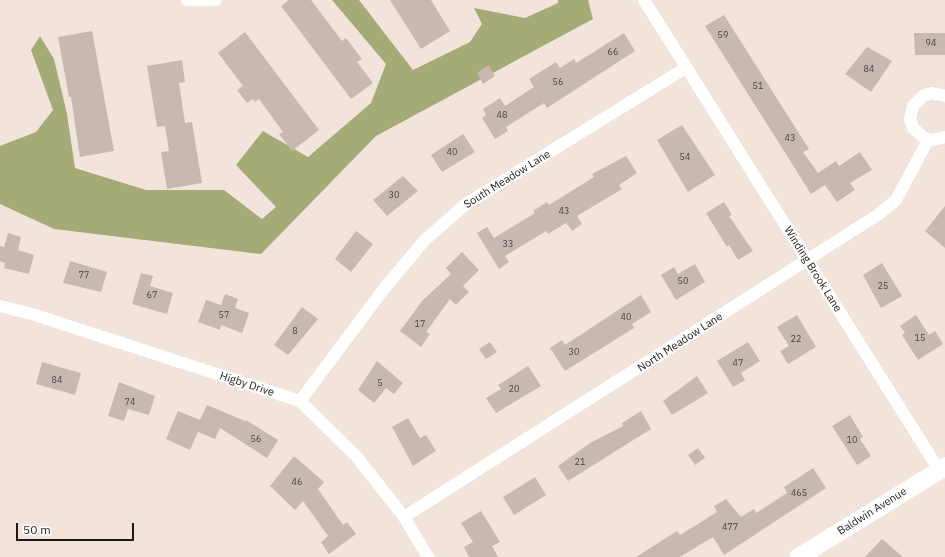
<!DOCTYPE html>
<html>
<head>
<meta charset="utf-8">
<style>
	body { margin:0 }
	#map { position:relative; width:945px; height:557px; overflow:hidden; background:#f2e4db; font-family:"IBM Plex Sans",sans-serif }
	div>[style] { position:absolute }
	.forest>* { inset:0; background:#a5ab76 }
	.building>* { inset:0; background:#c7b9b1 }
	.street>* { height:12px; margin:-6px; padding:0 6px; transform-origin:6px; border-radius:6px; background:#fff }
	.secondary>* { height:18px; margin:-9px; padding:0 9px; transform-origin:9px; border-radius:9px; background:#fff }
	span { translate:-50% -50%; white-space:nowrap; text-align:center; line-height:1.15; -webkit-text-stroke:4px #fff; paint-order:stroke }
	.number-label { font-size:9px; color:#49423e }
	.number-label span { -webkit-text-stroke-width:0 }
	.street-label { font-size:11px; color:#1f1a17 }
	.scale { position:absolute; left:16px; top:523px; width:118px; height:18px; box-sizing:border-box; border:2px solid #1f1a17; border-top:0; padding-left:5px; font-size:12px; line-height:14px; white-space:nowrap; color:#1f1a17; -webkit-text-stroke:3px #fff; paint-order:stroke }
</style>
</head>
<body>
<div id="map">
	<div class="forest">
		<div style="clip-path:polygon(332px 0,359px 0,413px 70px,470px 42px,482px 24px,474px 8px,525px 18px,558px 3px,558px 0,588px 0,593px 19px,376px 136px,261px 254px,54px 229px,0 204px,0 146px,36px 132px,53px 110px,31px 50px,40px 36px,54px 59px,67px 114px,75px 168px,146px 190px,224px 190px,262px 219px,276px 207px,236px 165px,263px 131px,308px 157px,371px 103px,386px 64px)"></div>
	</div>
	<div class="building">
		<div style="clip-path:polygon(289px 0,311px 0,342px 41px,346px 38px,362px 59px,357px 62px,373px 83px,351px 99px,281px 6px)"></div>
		<div style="clip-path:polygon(390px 0,431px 0,450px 31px,421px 49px)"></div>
		<div style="clip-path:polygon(724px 15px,809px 149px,803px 152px,818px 173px,836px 161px,839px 166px,860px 152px,872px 170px,850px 183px,855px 190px,837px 202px,825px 185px,811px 194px,705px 26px)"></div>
		<div style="clip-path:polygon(92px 31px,114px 151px,80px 157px,71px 97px,69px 97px,58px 37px)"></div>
		<div style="clip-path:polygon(245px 32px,319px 130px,292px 151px,279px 134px,283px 132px,259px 99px,255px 102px,253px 99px,247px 103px,237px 90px,243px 86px,218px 53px)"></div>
		<div style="clip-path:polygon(624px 33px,635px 51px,547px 108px,544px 103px,506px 127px,508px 131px,495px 139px,482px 118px,486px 115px,483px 109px,500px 98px,505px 106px,534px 87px,529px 79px,556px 62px,560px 68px,574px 59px,576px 63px)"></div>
		<div style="clip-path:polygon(914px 33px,945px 33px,945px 55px,915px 55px)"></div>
		<div style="clip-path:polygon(867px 47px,892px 61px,871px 92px,845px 74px)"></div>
		<div style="clip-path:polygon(182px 60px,185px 82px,179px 83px,185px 123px,192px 122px,202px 183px,167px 189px,161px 152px,169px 151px,165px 126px,157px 127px,147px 66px)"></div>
		<div style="clip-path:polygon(489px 65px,495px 76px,483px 84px,477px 73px)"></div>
		<div style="clip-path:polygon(682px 125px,715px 175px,688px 192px,657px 140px)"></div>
		<div style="clip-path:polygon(463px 134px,475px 152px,442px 172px,431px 155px)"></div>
		<div style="clip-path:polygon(626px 156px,637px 173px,619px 185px,622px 189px,577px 216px,582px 224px,572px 231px,566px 223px,548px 234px,546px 231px,505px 256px,509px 262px,499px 269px,477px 233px,487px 227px,494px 238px,535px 213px,533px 211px,547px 202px,549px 205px,594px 177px,592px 174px)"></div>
		<div style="clip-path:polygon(403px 176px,418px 191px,387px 216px,373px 200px)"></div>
		<div style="clip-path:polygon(724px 202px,732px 215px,729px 216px,753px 251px,738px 260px,729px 245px,727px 247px,706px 213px)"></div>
		<div style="clip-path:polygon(945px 206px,945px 248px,925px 231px)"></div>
		<div style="clip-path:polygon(356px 231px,373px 244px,351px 272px,335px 259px)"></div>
		<div style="clip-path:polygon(8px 233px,21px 237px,18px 250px,34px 255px,29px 274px,4px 268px,5px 263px,0 261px,0 246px,4px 247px)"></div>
		<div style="clip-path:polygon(462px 252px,479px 270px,463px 286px,469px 292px,456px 305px,450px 299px,426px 332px,430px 334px,421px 347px,400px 331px,422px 301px,451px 274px,446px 268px)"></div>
		<div style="clip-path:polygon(70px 261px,107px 272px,101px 292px,63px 283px)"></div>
		<div style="clip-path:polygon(882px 263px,902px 296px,881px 308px,863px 275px)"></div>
		<div style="clip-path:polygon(695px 264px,705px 282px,676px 300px,661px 275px,674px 267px,678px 274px)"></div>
		<div style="clip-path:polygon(141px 273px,153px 276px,150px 286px,173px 293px,167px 314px,132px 304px)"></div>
		<div style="clip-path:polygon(225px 294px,238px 299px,235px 308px,249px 313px,242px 333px,221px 325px,220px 330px,198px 322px,206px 300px,221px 305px)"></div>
		<div style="clip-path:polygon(641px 295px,651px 312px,632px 324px,634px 328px,565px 371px,550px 348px,562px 340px,565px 345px)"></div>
		<div style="clip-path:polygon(302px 307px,318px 319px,288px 355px,274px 345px)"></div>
		<div style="clip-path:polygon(797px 315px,816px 347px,788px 364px,780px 351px,789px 346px,777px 327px)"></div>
		<div style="clip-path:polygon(916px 315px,929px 335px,935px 331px,943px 344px,918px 360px,902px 335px,905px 333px,900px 326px)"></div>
		<div style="clip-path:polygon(490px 342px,497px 352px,486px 359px,479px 349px)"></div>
		<div style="clip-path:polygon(748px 342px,760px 361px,741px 373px,745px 380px,733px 387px,717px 361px)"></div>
		<div style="clip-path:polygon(377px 361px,403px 383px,394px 394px,386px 388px,374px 403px,358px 390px)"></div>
		<div style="clip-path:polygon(42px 362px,81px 373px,75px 395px,36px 384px)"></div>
		<div style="clip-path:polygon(528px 366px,541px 386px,496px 413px,486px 398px,501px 389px,498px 385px)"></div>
		<div style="clip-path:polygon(697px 376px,708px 393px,672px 415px,663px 401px)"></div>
		<div style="clip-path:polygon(119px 382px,155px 396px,149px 415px,128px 409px,124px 421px,108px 416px)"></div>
		<div style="clip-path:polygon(207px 405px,245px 421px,246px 420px,278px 440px,267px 458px,220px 428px,215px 439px,198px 432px,190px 450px,166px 439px,178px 411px,200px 420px)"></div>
		<div style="clip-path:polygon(641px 411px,651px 429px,568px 481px,558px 466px,590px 443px,623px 426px,622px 423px)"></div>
		<div style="clip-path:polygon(850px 415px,863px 437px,860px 439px,871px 456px,857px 465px,832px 426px)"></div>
		<div style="clip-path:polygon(408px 418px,420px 438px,426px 435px,436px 451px,413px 466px,392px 427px)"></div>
		<div style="clip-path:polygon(698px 448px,705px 458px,695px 465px,688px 455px)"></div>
		<div style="clip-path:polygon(294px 456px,324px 482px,318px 489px,343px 525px,347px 522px,356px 534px,329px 554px,321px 542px,328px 536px,303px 501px,295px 510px,270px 486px)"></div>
		<div style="clip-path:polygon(813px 468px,826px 488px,724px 555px,713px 537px,680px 557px,636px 557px,677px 531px,680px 535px,717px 512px,714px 506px,726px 499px,741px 517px,754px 509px,756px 513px,787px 493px,784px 487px)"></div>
		<div style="clip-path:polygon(535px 477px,546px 495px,514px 515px,503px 497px)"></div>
		<div style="clip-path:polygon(481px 511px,500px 542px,492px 546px,498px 557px,469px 557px,464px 547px,473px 542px,461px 523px)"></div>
		<div style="clip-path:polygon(882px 539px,903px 557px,865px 557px)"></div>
	</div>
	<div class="street">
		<div style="left:187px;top:0;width:29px"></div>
		<div style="left:644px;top:0;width:555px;rotate:57.89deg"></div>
		<div style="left:945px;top:96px;width:13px;rotate:-167deg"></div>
		<div style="left:932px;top:93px;width:9px;rotate:162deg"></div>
		<div style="left:923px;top:96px;width:14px;rotate:135deg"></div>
		<div style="left:913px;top:106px;width:13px;rotate:103deg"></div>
		<div style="left:910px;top:119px;width:9px;rotate:72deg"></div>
		<div style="left:913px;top:128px;width:15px;rotate:42deg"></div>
		<div style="left:924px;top:138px;width:9px;rotate:13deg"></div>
		<div style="left:933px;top:140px;width:12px;rotate:-14deg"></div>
		<div style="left:0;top:306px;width:36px;rotate:14deg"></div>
		<div style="left:35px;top:315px;width:279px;rotate:18deg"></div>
		<div style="left:300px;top:401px;width:78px;rotate:44.5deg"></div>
		<div style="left:356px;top:456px;width:78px;rotate:51.8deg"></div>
		<div style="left:404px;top:517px;width:47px;rotate:59deg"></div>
		<div style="left:300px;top:401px;width:144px;rotate:-53.2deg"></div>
		<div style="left:386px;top:286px;width:60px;rotate:-49.7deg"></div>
		<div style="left:425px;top:240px;width:56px;rotate:-41.4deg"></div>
		<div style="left:467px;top:203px;width:257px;rotate:-31.7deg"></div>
		<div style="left:404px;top:517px;width:563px;rotate:-32.53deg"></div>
		<div style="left:879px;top:214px;width:22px;rotate:-39deg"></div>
		<div style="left:896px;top:200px;width:68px;rotate:-61.9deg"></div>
	</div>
	<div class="secondary">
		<div style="left:799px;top:557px;width:172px;rotate:-31.7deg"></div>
	</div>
	<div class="number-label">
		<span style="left:723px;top:35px">59</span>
		<span style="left:931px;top:43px">94</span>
		<span style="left:613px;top:52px">66</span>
		<span style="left:869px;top:69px">84</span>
		<span style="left:558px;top:82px">56</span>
		<span style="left:758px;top:86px">51</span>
		<span style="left:502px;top:115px">48</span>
		<span style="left:790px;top:138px">43</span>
		<span style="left:452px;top:152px">40</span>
		<span style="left:685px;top:157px">54</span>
		<span style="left:394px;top:195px">30</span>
		<span style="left:564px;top:211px">43</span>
		<span style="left:508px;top:244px">33</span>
		<span style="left:84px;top:275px">77</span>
		<span style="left:683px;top:281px">50</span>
		<span style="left:883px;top:286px">25</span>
		<span style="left:152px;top:295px">67</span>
		<span style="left:224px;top:315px">57</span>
		<span style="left:626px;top:317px">40</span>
		<span style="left:420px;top:324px">17</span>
		<span style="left:295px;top:331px">8</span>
		<span style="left:920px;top:338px">15</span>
		<span style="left:796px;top:339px">22</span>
		<span style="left:574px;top:352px">30</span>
		<span style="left:738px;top:363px">47</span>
		<span style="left:57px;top:380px">84</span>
		<span style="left:380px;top:383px">5</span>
		<span style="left:514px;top:389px">20</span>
		<span style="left:130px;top:402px">74</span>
		<span style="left:256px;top:439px">56</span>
		<span style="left:852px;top:440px">10</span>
		<span style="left:580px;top:462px">21</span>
		<span style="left:297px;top:482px">46</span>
		<span style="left:799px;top:493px">465</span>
		<span style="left:730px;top:527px">477</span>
	</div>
	<div class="street-label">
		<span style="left:507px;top:179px;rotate:-32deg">South Meadow Lane</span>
		<span style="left:813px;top:269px;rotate:58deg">Winding Brook Lane</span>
		<span style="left:680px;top:342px;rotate:-33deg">North Meadow Lane</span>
		<span style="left:247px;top:384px;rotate:18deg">Higby Drive</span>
		<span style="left:872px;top:511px;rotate:-32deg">Baldwin Avenue</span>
	</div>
	<div class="scale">50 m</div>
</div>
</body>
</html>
